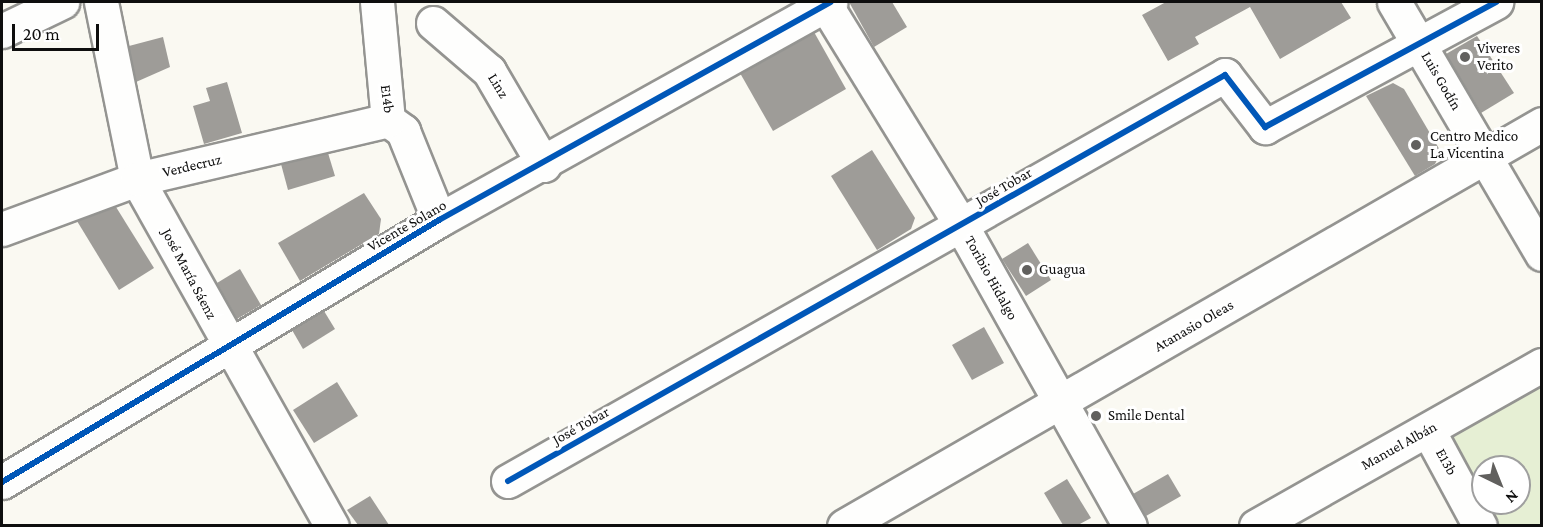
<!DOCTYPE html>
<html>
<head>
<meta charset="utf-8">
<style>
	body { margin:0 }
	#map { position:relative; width:1543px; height:527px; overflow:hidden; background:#faf9f2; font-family:"Crimson Pro",serif }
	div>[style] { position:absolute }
	.green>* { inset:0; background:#e6efd4 }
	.building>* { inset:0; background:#9e9c98 }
	.roads { filter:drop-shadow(2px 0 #949491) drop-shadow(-2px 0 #949491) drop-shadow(0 2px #949491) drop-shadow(0 -2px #949491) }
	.minor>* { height:33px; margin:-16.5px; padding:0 16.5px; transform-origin:16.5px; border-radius:16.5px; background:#fefefd }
	.cycleway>* { height:6px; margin:-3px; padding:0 3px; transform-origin:3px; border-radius:3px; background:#0057b8 }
	.dots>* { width:16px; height:16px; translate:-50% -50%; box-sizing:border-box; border:3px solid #fff; border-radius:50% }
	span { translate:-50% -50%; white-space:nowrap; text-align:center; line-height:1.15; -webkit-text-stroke:6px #fff; paint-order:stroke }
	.poi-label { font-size:15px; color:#0e0e0e }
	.left { translate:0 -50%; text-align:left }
	.street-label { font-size:15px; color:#0e0e0e }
	.frame { position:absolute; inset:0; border:3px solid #0e0e0e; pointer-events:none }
	.north { position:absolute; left:1471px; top:455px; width:60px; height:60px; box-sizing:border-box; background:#fff; border:2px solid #9f9f9f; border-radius:50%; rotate:137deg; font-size:16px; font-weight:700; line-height:24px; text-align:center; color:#0e0e0e }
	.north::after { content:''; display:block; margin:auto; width:21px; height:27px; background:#61605e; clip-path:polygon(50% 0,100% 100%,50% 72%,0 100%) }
	.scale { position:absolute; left:12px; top:24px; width:87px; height:27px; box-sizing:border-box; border:3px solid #0e0e0e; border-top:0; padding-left:8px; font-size:18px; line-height:21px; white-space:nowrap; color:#0e0e0e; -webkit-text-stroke:4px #fff; paint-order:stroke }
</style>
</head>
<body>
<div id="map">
	<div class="green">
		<div style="clip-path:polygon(1541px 386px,1541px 525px,1497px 525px,1484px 503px,1519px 503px,1519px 467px,1483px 467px,1483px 501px,1447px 440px)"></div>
	</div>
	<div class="building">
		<div style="clip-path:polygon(849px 2px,892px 2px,907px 27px,874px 47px)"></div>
		<div style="clip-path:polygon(1166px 2px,1341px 2px,1351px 18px,1280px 59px,1250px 7px,1195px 37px,1199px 44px,1168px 61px,1142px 15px)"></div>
		<div style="clip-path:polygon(814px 32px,846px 89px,773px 131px,740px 73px)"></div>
		<div style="clip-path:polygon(1477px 36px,1514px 93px,1481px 113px,1446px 54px)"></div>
		<div style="clip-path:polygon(163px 37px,170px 67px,136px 82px,129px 46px)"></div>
		<div style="clip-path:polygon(227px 82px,242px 133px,204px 144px,193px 106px,210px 101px,206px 88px)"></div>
		<div style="clip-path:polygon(1393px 83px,1404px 89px,1441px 152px,1435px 164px,1415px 176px,1366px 96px)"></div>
		<div style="clip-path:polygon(872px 150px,915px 218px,911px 229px,877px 250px,831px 176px)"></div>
		<div style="clip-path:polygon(328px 153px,335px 176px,288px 190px,281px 164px)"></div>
		<div style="clip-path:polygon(364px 193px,381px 219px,379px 234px,300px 281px,278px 243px)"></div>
		<div style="clip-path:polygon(116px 207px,154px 268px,119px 290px,77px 221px)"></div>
		<div style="clip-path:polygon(1028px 243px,1051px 280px,1026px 296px,1002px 259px)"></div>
		<div style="clip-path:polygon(240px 269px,261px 305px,237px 319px,217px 283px)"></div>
		<div style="clip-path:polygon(324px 311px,335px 329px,303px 349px,292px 330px)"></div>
		<div style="clip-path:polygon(984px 327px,1004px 363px,972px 380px,952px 345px)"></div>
		<div style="clip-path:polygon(337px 382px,358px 416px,314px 443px,293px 410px)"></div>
		<div style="clip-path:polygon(1168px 474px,1181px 496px,1146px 516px,1133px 494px)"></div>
		<div style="clip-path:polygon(1067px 479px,1091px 518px,1078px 525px,1063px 525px,1044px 493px)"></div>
		<div style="clip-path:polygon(370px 496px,389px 525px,358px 525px,347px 510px)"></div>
	</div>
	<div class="roads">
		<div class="minor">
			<div style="left:101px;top:2px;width:181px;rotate:78.5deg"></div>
			<div style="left:137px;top:179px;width:398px;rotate:60.7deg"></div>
			<div style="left:377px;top:2px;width:119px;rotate:84.7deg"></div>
			<div style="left:1394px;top:2px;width:292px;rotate:59.6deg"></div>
			<div style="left:825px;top:4px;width:259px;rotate:58.4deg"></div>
			<div style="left:961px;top:225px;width:345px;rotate:60.7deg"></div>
			<div style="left:433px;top:23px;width:74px;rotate:40.6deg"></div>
			<div style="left:489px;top:71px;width:109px;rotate:59.7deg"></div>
			<div style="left:2px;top:31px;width:67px;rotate:-25.8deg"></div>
			<div style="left:388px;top:120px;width:19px;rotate:36deg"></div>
			<div style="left:403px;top:131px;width:96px;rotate:68deg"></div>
			<div style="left:2px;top:229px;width:144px;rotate:-20.3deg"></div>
			<div style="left:137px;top:179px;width:258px;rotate:-13.2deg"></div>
			<div style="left:1428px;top:430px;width:109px;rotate:61.6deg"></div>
			<div style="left:508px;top:481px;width:824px;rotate:-29.52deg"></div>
			<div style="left:1225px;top:75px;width:66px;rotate:52.4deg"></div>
			<div style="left:1265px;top:127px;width:263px;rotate:-28.4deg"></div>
			<div style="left:2px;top:482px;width:510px;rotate:-30.94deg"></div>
			<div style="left:439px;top:220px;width:448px;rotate:-29.1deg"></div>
			<div style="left:844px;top:526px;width:805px;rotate:-29.94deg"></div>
			<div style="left:1256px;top:526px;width:328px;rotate:-29.4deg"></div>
		</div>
	</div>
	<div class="cycleway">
		<div style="left:508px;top:481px;width:824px;rotate:-29.52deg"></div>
		<div style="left:1225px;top:75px;width:66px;rotate:52.4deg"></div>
		<div style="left:1265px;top:127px;width:263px;rotate:-28.4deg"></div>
		<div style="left:2px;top:482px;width:510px;rotate:-30.94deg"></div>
		<div style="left:439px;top:220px;width:448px;rotate:-29.1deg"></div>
	</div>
	<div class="dots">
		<div style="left:1465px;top:57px;background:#61605e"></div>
		<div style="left:1416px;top:145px;background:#61605e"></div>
		<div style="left:1027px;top:270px;background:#61605e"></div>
		<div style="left:1096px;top:416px;background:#61605e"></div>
	</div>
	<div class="poi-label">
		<span class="left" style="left:1477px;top:57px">Viveres<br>Verito</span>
		<span class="left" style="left:1430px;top:145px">Centro Medico<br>La Vicentina</span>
		<span class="left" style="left:1039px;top:270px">Guagua</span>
		<span class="left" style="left:1108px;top:416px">Smile Dental</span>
	</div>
	<div class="street-label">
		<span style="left:1441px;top:81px;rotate:60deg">Luis Godín</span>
		<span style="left:498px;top:86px;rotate:58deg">Linz</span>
		<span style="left:387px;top:99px;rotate:82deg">E14b</span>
		<span style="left:192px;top:166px;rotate:-13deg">Verdecruz</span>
		<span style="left:1004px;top:187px;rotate:-30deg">José Tobar</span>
		<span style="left:407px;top:226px;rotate:-30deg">Vicente Solano</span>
		<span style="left:189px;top:274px;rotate:62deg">José María Sáenz</span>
		<span style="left:991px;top:278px;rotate:61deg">Toribio Hidalgo</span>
		<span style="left:1194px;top:326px;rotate:-30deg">Atanasio Oleas</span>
		<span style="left:581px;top:426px;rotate:-29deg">José Tobar</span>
		<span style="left:1399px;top:446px;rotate:-29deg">Manuel Albán</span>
		<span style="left:1446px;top:462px;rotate:61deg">E13b</span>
	</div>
	<div class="frame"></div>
	<div class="north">N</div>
	<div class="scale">20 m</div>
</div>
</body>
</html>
